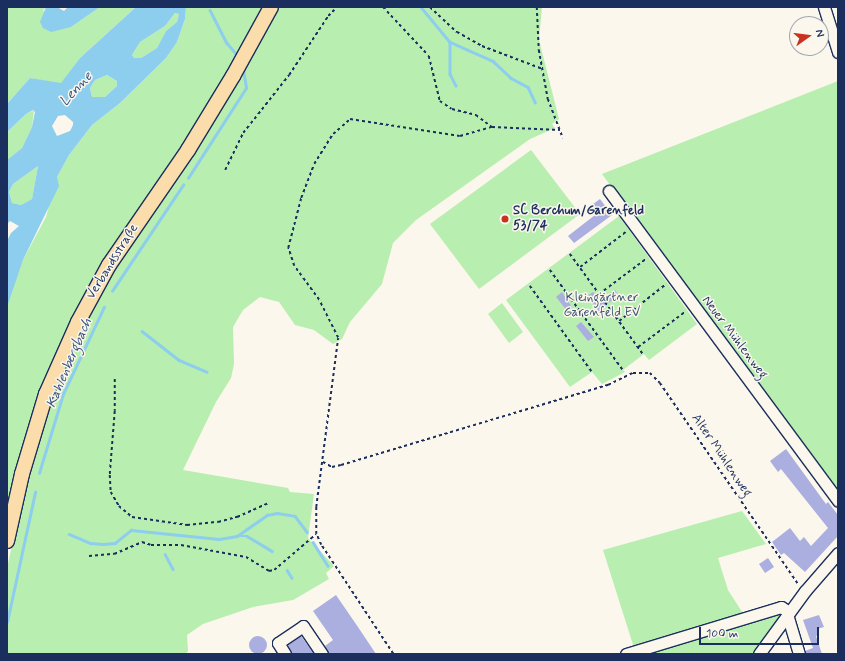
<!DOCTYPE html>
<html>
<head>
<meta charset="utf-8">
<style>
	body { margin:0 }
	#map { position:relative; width:845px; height:661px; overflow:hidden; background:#fbf7ec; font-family:Mynerve,sans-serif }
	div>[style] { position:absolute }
	.green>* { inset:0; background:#b8eeb0 }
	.water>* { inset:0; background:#8dcdee }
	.stream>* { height:2.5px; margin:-1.25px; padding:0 1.25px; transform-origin:1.25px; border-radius:1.25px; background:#8dcdee }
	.building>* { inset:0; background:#abafe0 }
	.round { border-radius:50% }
	.path>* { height:1.5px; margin-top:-0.75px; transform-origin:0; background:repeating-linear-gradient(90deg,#1b2f5e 0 3px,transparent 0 6px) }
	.roads { filter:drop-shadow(1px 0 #1b2f5e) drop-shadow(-1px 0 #1b2f5e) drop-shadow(0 1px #1b2f5e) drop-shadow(0 -1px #1b2f5e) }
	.minor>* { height:11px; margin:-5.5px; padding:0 5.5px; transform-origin:5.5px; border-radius:5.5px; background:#fbf7ec }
	.major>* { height:14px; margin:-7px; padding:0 7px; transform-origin:7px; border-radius:7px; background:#faddab }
	.dots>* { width:11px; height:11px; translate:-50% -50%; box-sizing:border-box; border:2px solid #fbf7ec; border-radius:50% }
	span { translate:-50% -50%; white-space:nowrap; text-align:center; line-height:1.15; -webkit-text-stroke:3px #fbf7ec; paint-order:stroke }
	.poi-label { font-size:13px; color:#1b2f5e; font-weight:700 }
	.left { translate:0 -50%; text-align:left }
	.street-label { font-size:13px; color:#1b2f5e }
	.park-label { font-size:13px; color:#3a556e }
	.water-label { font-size:14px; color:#385682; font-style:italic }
	.frame { position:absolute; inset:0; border:8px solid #1b2f5e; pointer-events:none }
	.north { position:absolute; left:789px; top:16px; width:40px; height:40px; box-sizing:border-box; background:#fbf7ec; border:1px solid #a1a7b3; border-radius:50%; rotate:76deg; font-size:11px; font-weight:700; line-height:16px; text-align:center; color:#1b2f5e }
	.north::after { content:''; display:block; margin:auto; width:14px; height:18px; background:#c8321e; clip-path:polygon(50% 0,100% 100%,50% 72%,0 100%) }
	.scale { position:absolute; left:699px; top:627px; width:120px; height:18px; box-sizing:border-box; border:2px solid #1b2f5e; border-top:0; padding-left:5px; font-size:12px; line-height:14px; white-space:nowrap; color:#1b2f5e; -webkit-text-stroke:3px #fbf7ec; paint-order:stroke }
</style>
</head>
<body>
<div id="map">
	<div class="green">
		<div style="clip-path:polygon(7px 7px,46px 7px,43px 11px,71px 27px,100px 7px,136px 7px,80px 58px,61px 84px,30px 78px,7px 104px)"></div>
		<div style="clip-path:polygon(186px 7px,542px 7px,539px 40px,559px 119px,552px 124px,555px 128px,530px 139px,416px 220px,393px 243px,382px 284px,350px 322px,342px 339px,333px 344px,314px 330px,295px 325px,279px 302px,260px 297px,243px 310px,233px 327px,234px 364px,231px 378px,216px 402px,183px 470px,288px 488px,290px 492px,314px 494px,308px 538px,334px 566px,326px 573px,329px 579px,293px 600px,253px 607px,203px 624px,187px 635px,188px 651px,186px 654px,7px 654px,7px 568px,27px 479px,50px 399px,108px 257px,72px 317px,38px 395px,7px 511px,7px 307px,10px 294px,23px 260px,46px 217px,57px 177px,69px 155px,92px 125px,120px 103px,166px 58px,177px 42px,185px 19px)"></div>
		<div style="clip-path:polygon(175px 13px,179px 14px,177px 22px,166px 31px,157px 48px,141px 58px,134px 58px,132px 55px,140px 42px,165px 26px)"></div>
		<div style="clip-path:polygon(107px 75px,117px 81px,117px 86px,105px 97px,92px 97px,90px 88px,95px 80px)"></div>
		<div style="clip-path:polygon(838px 81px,838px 497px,602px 174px)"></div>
		<div style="clip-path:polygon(34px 110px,32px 127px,22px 148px,7px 160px,7px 132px,26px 114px)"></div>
		<div style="clip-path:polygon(531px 150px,580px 214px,479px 289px,430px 224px)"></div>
		<div style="clip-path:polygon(38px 166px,32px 199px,21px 205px,12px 203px,9px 192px,13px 184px)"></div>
		<div style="clip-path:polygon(619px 216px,697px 324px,649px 360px,644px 354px,623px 370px,625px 372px,602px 384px,592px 372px,570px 387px,506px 300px)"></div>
		<div style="clip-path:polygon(502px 303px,523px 332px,509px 343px,488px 314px)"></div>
		<div style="clip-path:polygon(742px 511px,766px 544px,718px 558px,728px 590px,746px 618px,787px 614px,759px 654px,626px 654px,635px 651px,603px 550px)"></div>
	</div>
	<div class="water">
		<div style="clip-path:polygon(46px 7px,57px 7px,64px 11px,68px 7px,100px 7px,71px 27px,51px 32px,43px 28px,40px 22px)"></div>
		<div style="clip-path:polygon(evenodd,136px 7px,186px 7px,185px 19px,177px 42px,166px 58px,120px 103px,92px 125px,69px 155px,57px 177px,59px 186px,23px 260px,7px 307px,7px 241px,11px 233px,19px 226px,10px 221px,7px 224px,7px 160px,22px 148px,32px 127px,35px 112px,33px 110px,26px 114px,7px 132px,7px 104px,30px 78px,61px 83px,80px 58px,136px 7px,175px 13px,179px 14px,177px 22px,166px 31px,157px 48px,141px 58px,134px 58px,132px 55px,140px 42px,165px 26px,175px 13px,136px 7px,107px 75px,117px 81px,117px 86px,105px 97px,92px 97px,90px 88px,95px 80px,107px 75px,136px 7px,65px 115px,73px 122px,73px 125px,70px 131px,57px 136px,52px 126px,58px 116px,65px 115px,136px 7px,38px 166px,32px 199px,21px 205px,12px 203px,9px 192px,13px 184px,38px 166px)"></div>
	</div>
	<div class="stream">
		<div style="left:421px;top:7px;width:45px;rotate:50.4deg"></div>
		<div style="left:450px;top:42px;width:47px;rotate:23.8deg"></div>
		<div style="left:493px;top:61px;width:25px;rotate:43deg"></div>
		<div style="left:511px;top:78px;width:19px;rotate:28deg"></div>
		<div style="left:528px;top:87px;width:17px;rotate:65deg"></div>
		<div style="left:210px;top:10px;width:37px;rotate:63deg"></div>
		<div style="left:227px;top:43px;width:17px;rotate:50deg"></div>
		<div style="left:450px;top:42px;width:32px;rotate:90deg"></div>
		<div style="left:450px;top:74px;width:13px;rotate:63deg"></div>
		<div style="left:188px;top:178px;width:107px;rotate:-57.2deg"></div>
		<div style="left:246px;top:88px;width:18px;rotate:-99deg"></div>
		<div style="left:112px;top:291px;width:128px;rotate:-56.2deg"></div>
		<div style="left:142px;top:331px;width:47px;rotate:38.1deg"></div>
		<div style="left:179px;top:360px;width:30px;rotate:23deg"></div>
		<div style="left:39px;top:473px;width:83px;rotate:-73.1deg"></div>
		<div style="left:63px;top:394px;width:96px;rotate:-64.8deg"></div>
		<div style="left:69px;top:534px;width:23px;rotate:23deg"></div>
		<div style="left:90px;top:543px;width:13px;rotate:4deg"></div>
		<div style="left:103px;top:544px;width:12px;rotate:-5deg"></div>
		<div style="left:115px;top:543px;width:21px;rotate:-39deg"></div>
		<div style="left:131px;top:530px;width:88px;rotate:5.8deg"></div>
		<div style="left:219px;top:539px;width:18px;rotate:-9deg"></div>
		<div style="left:237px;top:536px;width:37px;rotate:-35deg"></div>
		<div style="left:267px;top:515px;width:10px;rotate:-11deg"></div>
		<div style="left:277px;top:513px;width:18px;rotate:9deg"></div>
		<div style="left:295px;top:516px;width:20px;rotate:53deg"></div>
		<div style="left:238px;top:536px;width:9px"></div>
		<div style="left:247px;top:536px;width:29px;rotate:31deg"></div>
		<div style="left:313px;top:542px;width:28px;rotate:58deg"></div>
		<div style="left:165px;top:554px;width:17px;rotate:62deg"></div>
		<div style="left:287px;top:570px;width:9px;rotate:58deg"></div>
		<div style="left:7px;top:622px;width:133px;rotate:-77.8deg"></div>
	</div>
	<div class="building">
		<div style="clip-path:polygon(600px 199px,612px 215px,574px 243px,568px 236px,595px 215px,589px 207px)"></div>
		<div style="clip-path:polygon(615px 290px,619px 296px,603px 306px,607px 311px,601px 314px,587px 296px,593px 292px,599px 300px)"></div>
		<div style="clip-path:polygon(562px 292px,573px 309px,568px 312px,556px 297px)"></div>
		<div style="clip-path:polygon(581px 322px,594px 337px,588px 341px,576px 326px)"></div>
		<div style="clip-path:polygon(786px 449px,826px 504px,828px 502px,838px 515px,838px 536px,805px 572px,784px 553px,781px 555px,772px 542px,790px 528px,800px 541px,804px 537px,811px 546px,828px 528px,781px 469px,778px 472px,770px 461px)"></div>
		<div style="clip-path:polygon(768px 558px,774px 567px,765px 573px,759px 564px)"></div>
		<div style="clip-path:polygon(336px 595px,358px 627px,376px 654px,329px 654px,325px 646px,333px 640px,313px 611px)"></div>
		<div style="clip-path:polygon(819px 615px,824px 627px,817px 629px,819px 635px,816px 636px,822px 654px,806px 654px,805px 651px,813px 648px,803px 620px)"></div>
		<div class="round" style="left:249px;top:636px;width:18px;height:18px"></div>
		<div style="clip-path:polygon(301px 636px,314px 654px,292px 654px,288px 645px)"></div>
	</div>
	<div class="path">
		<div style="left:383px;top:7px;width:67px;rotate:46.8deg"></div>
		<div style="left:429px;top:56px;width:46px;rotate:76.3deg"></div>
		<div style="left:440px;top:101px;width:14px;rotate:34deg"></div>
		<div style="left:452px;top:109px;width:25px;rotate:14deg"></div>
		<div style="left:476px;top:115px;width:20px;rotate:37deg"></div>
		<div style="left:430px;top:7px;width:37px;rotate:43deg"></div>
		<div style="left:457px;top:32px;width:29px;rotate:29deg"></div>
		<div style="left:482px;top:46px;width:65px;rotate:20.7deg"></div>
		<div style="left:537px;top:7px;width:43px;rotate:87.3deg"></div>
		<div style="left:539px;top:50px;width:50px;rotate:79.6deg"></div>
		<div style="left:548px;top:99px;width:42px;rotate:69deg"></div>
		<div style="left:225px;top:170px;width:41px;rotate:-64.1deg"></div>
		<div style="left:243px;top:133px;width:74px;rotate:-51.6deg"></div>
		<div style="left:289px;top:75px;width:71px;rotate:-56.5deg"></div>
		<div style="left:328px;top:16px;width:13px;rotate:-45deg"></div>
		<div style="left:570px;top:254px;width:124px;rotate:53.9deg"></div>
		<div style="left:580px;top:267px;width:59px;rotate:-37.5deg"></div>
		<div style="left:550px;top:270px;width:124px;rotate:53.9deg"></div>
		<div style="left:530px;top:286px;width:106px;rotate:54.2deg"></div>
		<div style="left:599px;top:294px;width:60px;rotate:-36.9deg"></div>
		<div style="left:619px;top:321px;width:60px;rotate:-38.2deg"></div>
		<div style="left:638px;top:347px;width:60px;rotate:-36.9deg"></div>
		<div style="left:115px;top:379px;width:32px;rotate:90deg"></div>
		<div style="left:115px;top:411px;width:64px;rotate:94.5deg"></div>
		<div style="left:110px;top:475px;width:17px;rotate:87deg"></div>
		<div style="left:111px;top:492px;width:16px;rotate:60deg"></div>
		<div style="left:119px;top:506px;width:17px;rotate:40deg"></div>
		<div style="left:132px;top:517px;width:56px;rotate:8.3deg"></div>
		<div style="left:187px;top:525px;width:31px;rotate:-6deg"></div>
		<div style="left:218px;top:522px;width:20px;rotate:-15deg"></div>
		<div style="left:237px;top:517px;width:36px;rotate:-24deg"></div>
		<div style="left:323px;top:462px;width:10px;rotate:29deg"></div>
		<div style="left:332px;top:467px;width:9px;rotate:-13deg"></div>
		<div style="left:341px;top:465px;width:279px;rotate:-16.7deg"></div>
		<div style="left:608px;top:385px;width:28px;rotate:-26deg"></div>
		<div style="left:633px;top:373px;width:17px"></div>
		<div style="left:650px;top:373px;width:14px;rotate:45deg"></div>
		<div style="left:660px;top:383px;width:244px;rotate:55.5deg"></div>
		<div style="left:89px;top:556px;width:25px;rotate:-5deg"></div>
		<div style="left:114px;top:554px;width:30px;rotate:-23deg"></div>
		<div style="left:142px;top:542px;width:9px;rotate:18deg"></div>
		<div style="left:151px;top:545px;width:30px"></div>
		<div style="left:181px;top:545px;width:66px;rotate:10.5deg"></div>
		<div style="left:246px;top:557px;width:27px;rotate:31deg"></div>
		<div style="left:269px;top:571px;width:5px;rotate:-11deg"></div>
		<div style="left:274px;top:570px;width:55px;rotate:-40.6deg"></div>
		<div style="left:393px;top:654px;width:131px;rotate:-123.4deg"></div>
		<div style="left:321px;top:545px;width:12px;rotate:-114deg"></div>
		<div style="left:316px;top:534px;width:27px;rotate:-90deg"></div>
		<div style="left:316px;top:507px;width:170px;rotate:-82.6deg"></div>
		<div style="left:338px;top:338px;width:42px;rotate:-116.6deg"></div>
		<div style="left:319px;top:300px;width:42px;rotate:-126.3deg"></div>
		<div style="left:294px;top:266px;width:19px;rotate:-108deg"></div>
		<div style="left:288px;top:248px;width:52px;rotate:-75.4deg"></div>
		<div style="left:301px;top:198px;width:36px;rotate:-69deg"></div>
		<div style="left:314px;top:164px;width:36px;rotate:-58deg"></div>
		<div style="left:333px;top:134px;width:23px;rotate:-41deg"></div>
		<div style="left:350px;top:119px;width:111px;rotate:8.8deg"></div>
		<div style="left:460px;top:136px;width:33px;rotate:-16deg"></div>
		<div style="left:492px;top:127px;width:68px;rotate:2.5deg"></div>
	</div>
	<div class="roads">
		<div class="minor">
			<div style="left:824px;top:7px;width:47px;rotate:72.7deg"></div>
			<div style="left:609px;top:191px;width:385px;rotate:53.5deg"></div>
			<div style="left:787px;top:614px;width:42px;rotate:73.3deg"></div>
			<div style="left:285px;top:654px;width:13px;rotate:-122deg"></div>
			<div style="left:278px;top:643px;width:30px;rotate:-34deg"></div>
			<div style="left:303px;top:626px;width:34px;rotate:56deg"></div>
			<div style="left:626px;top:654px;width:162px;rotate:-16.9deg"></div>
			<div style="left:781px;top:607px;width:9px;rotate:32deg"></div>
			<div style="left:759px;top:654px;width:78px;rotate:-53.9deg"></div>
			<div style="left:805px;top:591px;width:50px;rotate:-49deg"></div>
		</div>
		<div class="major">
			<div style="left:7px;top:541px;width:69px;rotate:-77.4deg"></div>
			<div style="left:22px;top:474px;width:84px;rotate:-73.3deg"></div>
			<div style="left:46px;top:394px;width:79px;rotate:-66deg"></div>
			<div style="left:78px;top:322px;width:65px;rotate:-61.5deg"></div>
			<div style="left:109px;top:265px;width:140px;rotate:-55.5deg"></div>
			<div style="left:188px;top:150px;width:87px;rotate:-58.7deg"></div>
			<div style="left:233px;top:76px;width:79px;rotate:-61.2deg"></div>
		</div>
	</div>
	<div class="dots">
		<div style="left:505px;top:219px;background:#c8321e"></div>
	</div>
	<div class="poi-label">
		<span class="left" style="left:513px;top:219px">SC Berchum/Garenfeld<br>53/74</span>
	</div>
	<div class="street-label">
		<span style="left:113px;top:262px;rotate:-58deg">Verbandsstraße</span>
		<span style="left:734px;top:338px;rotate:53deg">Neuer Mühlenweg</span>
		<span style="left:721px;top:456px;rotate:56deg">Alter Mühlenweg</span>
	</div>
	<div class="park-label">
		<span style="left:602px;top:306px">Kleingärtner<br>Garenfeld EV</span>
	</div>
	<div class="water-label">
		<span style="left:76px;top:89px;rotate:-47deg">Lenne</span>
		<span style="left:69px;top:363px;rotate:-67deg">Kahlenbergbach</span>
	</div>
	<div class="frame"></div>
	<div class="north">N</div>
	<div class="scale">100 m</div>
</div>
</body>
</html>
